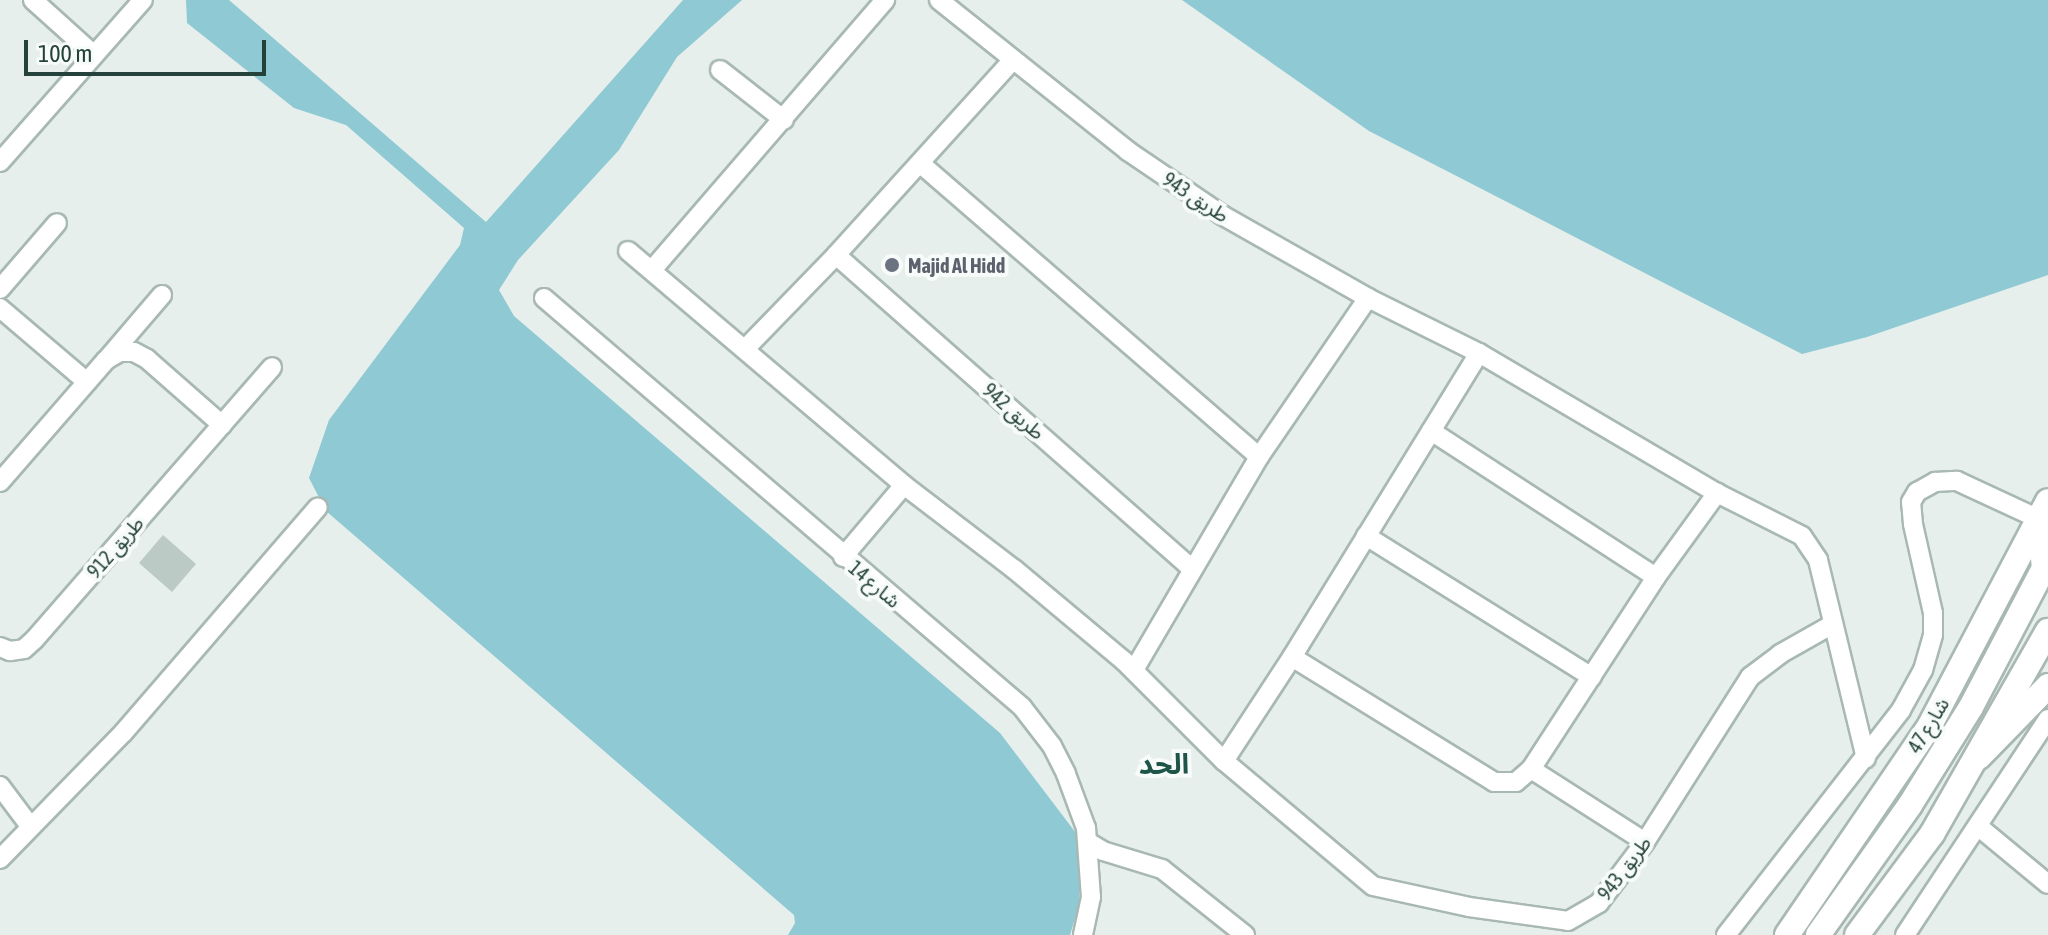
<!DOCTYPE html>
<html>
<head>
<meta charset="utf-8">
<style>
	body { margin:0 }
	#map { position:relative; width:2048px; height:935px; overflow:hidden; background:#e6efeb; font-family:"Asap Condensed","Noto Sans Arabic",sans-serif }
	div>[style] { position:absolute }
	.water>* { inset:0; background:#8ec9d4 }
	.building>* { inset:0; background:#bbcac4 }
	.roads { filter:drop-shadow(2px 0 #a8b8b2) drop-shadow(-2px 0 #a8b8b2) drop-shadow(0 2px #a8b8b2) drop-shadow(0 -2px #a8b8b2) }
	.minor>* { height:18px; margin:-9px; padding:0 9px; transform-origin:9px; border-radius:9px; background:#fff }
	.tertiary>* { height:24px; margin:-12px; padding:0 12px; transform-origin:12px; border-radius:12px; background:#fff }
	.secondary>* { height:24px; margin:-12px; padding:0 12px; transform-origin:12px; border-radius:12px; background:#fff }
	.dots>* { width:22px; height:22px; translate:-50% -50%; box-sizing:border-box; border:4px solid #f7fbf9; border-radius:50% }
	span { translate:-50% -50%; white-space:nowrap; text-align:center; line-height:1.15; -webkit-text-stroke:8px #f7fbf9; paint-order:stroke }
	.street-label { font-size:20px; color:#24423a }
	.worship-label { font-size:20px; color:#5b616d; font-weight:700 }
	.left { translate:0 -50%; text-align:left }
	.district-label { font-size:28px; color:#1f5548; font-weight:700 }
	.scale { position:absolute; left:24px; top:40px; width:242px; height:36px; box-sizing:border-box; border:4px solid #24423a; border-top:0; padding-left:10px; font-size:24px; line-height:28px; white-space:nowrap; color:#24423a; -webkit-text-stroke:6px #f7fbf9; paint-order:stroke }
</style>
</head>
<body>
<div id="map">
	<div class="water">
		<div style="clip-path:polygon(186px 0,229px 0,486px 222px,683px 0,742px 0,677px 57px,619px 150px,518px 260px,499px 290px,514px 316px,1000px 733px,1079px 837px,1079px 905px,1070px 935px,788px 935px,795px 923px,794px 915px,326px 511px,309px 478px,329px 420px,460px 245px,464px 228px,346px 125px,294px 108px,187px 23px)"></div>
		<div style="clip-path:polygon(1182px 0,2048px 0,2048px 275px,1867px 337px,1802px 354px,1369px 131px)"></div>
	</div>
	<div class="building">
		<div style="clip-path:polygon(163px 535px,196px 564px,172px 592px,139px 563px)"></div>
	</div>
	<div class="roads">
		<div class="minor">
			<div style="left:33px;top:0;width:82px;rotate:42deg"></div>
			<div style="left:939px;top:0;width:242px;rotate:38.6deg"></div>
			<div style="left:1128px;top:151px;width:114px;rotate:34.2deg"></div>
			<div style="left:1222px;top:215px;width:168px;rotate:29.6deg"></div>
			<div style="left:1368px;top:298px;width:124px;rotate:26.4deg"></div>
			<div style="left:1479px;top:353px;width:276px;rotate:30.5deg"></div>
			<div style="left:1717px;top:493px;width:95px;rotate:26.8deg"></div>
			<div style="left:1802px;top:536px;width:29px;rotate:56deg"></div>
			<div style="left:1818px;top:560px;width:204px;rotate:76.4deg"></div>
			<div style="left:720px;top:70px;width:81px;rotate:38deg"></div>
			<div style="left:0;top:162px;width:216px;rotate:-48.6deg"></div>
			<div style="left:921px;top:164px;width:447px;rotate:40.9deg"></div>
			<div style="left:628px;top:251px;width:362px;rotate:40.3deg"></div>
			<div style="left:904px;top:485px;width:138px;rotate:37.4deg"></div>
			<div style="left:1014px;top:569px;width:143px;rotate:39.9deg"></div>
			<div style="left:1124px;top:661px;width:141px;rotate:45deg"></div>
			<div style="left:1224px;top:761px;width:194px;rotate:40deg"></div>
			<div style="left:1373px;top:886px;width:98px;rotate:12.3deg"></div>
			<div style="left:1469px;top:907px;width:100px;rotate:8deg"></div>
			<div style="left:1568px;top:921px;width:36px;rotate:-30deg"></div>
			<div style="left:1599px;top:903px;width:76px;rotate:-53deg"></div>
			<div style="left:1645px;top:842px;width:196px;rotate:-57.5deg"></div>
			<div style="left:1750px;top:677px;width:38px;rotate:-37deg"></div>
			<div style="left:1780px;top:654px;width:61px;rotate:-29.5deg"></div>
			<div style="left:836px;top:255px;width:473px;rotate:41.4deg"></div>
			<div style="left:652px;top:270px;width:357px;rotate:-49.2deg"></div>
			<div style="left:0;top:289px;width:87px;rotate:-49.2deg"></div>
			<div style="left:544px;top:298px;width:629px;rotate:40.55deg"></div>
			<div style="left:1022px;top:707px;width:49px;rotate:52.4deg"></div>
			<div style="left:1052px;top:746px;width:31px;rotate:63deg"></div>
			<div style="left:1066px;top:774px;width:58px;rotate:69.7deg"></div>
			<div style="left:1086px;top:828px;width:69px;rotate:85.9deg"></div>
			<div style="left:1091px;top:897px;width:39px;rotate:102deg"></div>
			<div style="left:0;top:308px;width:114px;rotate:40.4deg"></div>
			<div style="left:745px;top:349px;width:131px;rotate:-45.9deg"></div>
			<div style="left:836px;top:255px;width:263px;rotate:-47.8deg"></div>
			<div style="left:108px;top:358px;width:83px;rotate:-49.4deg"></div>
			<div style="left:1431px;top:431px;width:268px;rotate:33deg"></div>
			<div style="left:0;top:482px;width:162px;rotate:-49deg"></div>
			<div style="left:106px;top:360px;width:16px;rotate:-30deg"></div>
			<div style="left:120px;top:352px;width:14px"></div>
			<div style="left:134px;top:352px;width:15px;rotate:28deg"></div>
			<div style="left:147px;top:359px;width:100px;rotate:41.3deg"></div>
			<div style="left:1366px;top:536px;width:266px;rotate:32deg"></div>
			<div style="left:843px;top:557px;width:94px;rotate:-49.7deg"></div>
			<div style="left:0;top:647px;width:11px;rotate:22deg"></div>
			<div style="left:10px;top:651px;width:14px;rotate:-8deg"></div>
			<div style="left:24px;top:649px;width:13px;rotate:-42deg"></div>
			<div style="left:34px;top:640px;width:362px;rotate:-48.9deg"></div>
			<div style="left:1292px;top:657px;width:238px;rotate:31.7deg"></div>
			<div style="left:1494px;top:782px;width:22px"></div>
			<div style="left:1516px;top:782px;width:20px;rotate:-41deg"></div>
			<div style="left:1531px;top:769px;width:229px;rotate:-56.9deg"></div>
			<div style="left:1656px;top:577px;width:104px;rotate:-54deg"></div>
			<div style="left:1134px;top:670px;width:247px;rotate:-59.6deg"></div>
			<div style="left:1259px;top:457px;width:193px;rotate:-55.6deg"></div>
			<div style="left:1224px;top:761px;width:124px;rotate:-56.8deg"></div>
			<div style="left:1292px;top:657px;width:357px;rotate:-58.4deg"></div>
			<div style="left:1531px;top:769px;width:135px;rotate:32.6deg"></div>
			<div style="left:0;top:786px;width:50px;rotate:53.1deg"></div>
			<div style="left:1979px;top:827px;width:89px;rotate:39.6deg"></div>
			<div style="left:1088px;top:842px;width:17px;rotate:31deg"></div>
			<div style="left:1103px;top:851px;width:62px;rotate:17deg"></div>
			<div style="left:1162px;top:869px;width:106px;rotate:38.5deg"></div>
			<div style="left:0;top:859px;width:176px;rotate:-45.7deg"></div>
			<div style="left:123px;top:733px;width:298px;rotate:-49.2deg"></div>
			<div style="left:1726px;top:935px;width:285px;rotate:-52.1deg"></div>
			<div style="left:1901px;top:710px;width:46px;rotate:-61.2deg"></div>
			<div style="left:1923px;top:670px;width:37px;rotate:-74deg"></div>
			<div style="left:1933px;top:634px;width:21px;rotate:-90deg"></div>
			<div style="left:1933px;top:613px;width:91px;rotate:-102.7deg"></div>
			<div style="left:1913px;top:524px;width:22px;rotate:-95deg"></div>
			<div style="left:1911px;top:502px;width:12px;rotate:-59deg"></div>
			<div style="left:1917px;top:492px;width:21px;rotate:-29deg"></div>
			<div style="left:1935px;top:482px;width:22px;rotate:-3deg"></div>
			<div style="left:1957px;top:481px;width:90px;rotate:24.9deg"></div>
			<div style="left:2039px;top:519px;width:9px"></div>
			<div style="left:1905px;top:935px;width:259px;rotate:-56.5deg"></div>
		</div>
		<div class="tertiary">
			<div style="left:1787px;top:935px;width:254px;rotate:-55.7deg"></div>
			<div style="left:1930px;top:725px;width:253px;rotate:-62.2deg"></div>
			<div style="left:1818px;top:935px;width:159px;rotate:-54.7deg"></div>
			<div style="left:1910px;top:805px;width:115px;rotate:-58.1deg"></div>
			<div style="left:1971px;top:707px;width:157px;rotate:-62.3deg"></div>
			<div style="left:2044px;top:568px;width:49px;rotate:-95.8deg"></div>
			<div style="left:1857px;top:935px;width:126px;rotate:-53.4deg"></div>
			<div style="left:1932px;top:834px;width:234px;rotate:-60.3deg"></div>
		</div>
		<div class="secondary">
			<div style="left:2039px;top:519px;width:10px;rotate:24deg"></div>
			<div style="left:1979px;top:757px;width:99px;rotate:-45.8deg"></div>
		</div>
	</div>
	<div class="dots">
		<div style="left:892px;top:265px;background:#6b7280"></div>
	</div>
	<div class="street-label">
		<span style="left:1196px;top:197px;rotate:33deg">طريق 943</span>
		<span style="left:1014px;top:411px;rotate:41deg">طريق 942</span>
		<span style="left:115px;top:547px;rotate:-49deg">طريق 912</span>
		<span style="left:875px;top:584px;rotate:40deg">شارع 14</span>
		<span style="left:1928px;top:725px;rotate:-59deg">شارع 47</span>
		<span style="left:1624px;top:868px;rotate:-53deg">طريق 943</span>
	</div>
	<div class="worship-label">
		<span class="left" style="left:908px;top:265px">Majid Al Hidd</span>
	</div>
	<div class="district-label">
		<span style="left:1164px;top:764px">الحد</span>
	</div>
	<div class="scale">100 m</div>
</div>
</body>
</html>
